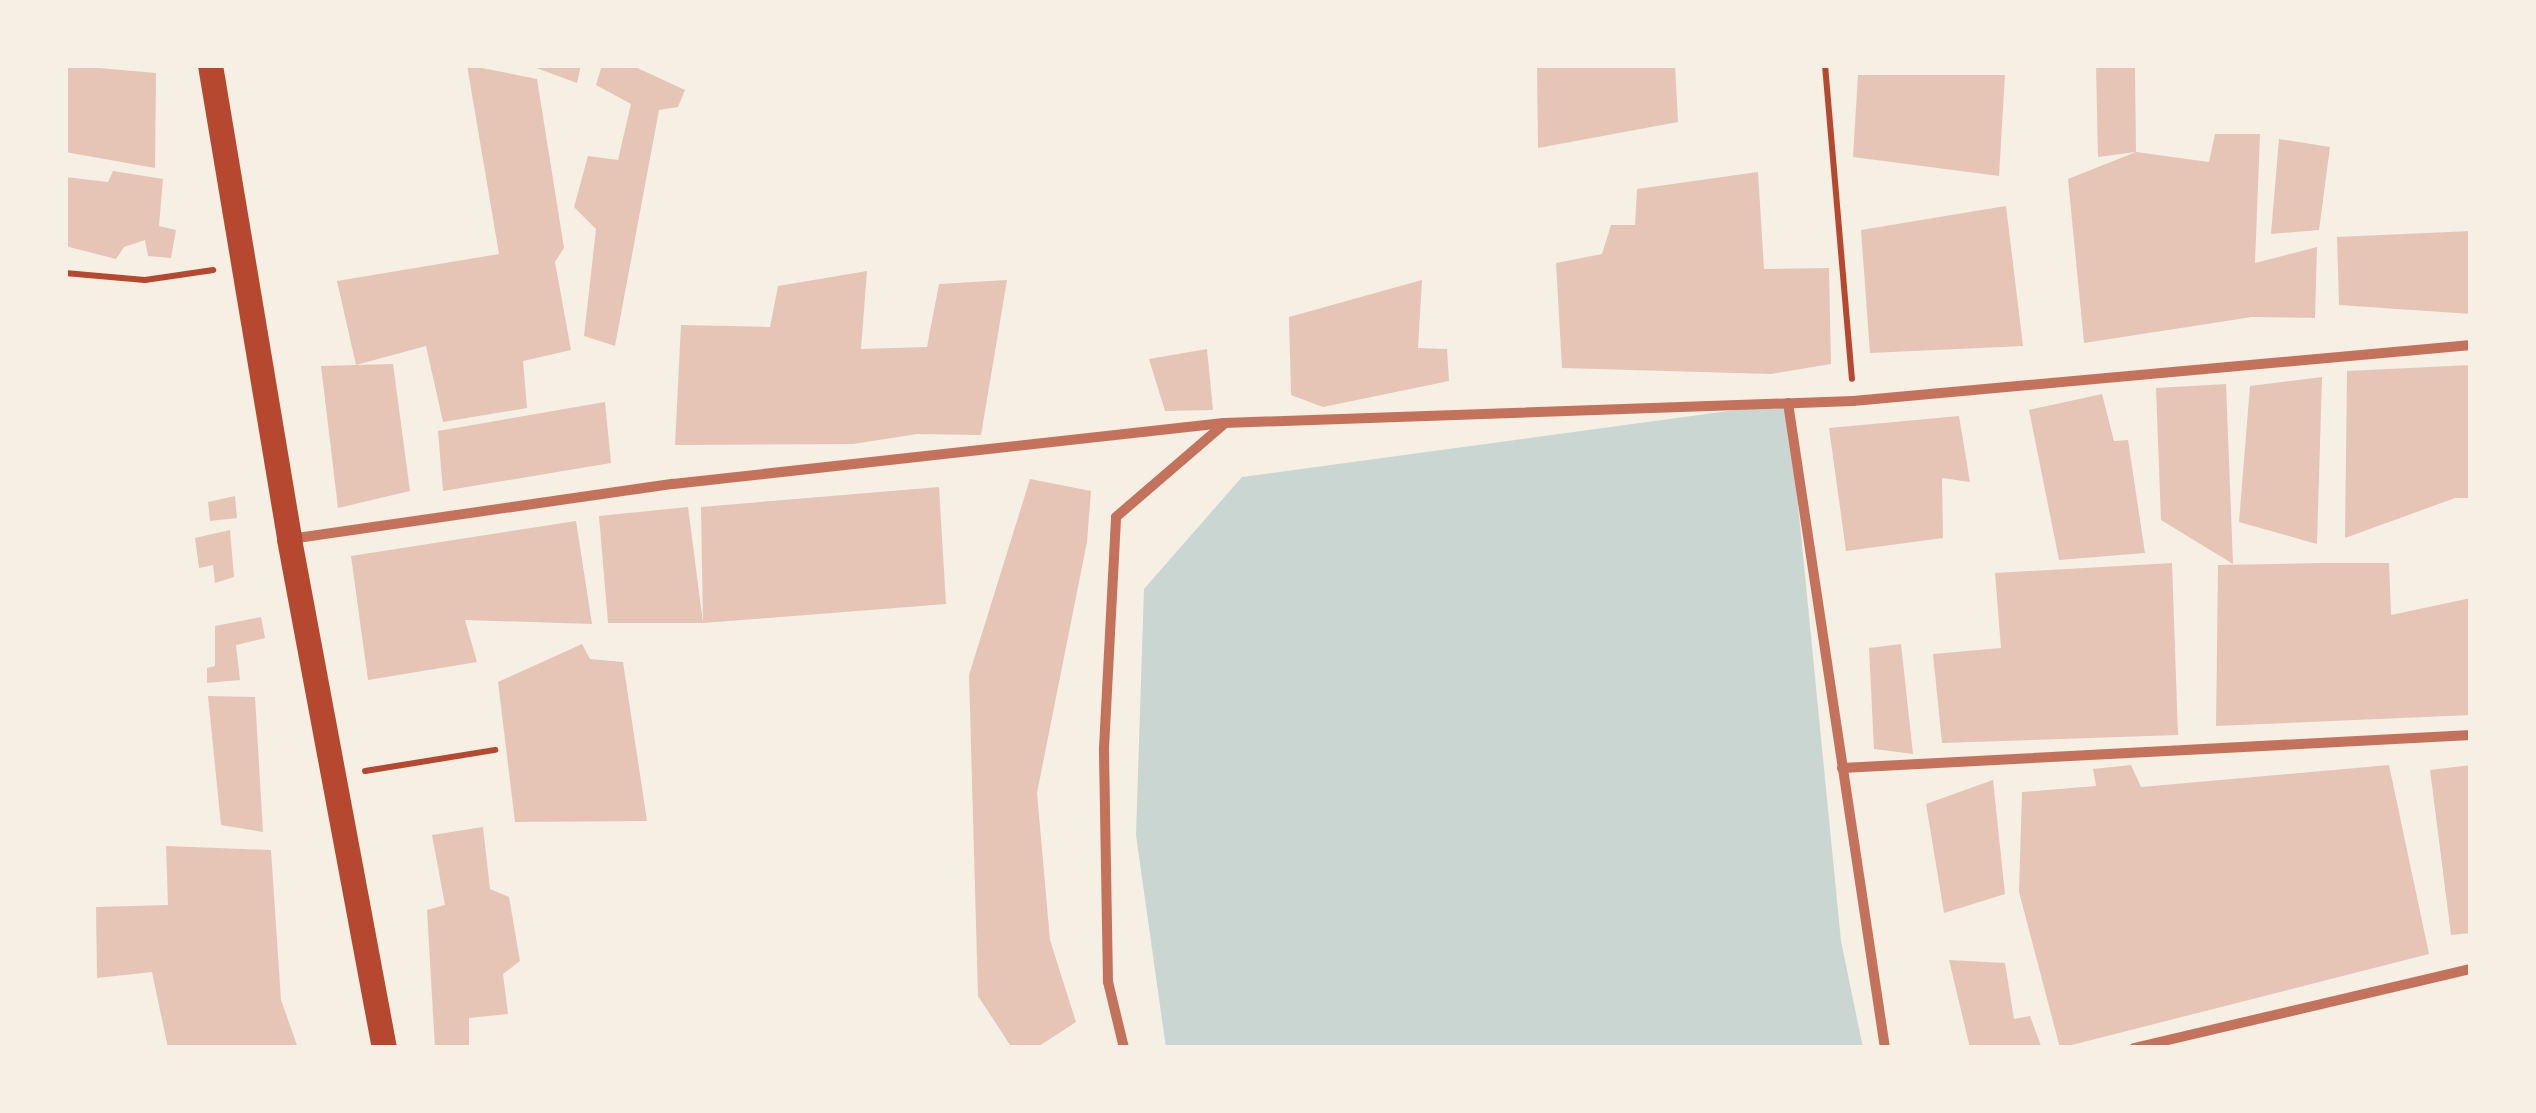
<!DOCTYPE html>
<html>
<head>
<meta charset="utf-8">
<style>
	body { margin:0 }
	#map { position:relative; width:2536px; height:1113px; overflow:hidden; background:#f6efe4; font-family:Lato,sans-serif }
	div>[style] { position:absolute }
	.water>* { inset:0; background:#c9d6d2 }
	.building>* { inset:0; background:#e6c5b7 }
	.path>* { height:6px; margin:-3px; padding:0 3px; transform-origin:3px; border-radius:3px; background:#b5482f }
	.minor>* { height:10px; margin:-5px; padding:0 5px; transform-origin:5px; border-radius:5px; background:#c5725c }
	.primary>* { height:25px; margin:-12.5px; padding:0 12.5px; transform-origin:12.5px; border-radius:12.5px; background:#b5482f }
	span { translate:-50% -50%; white-space:nowrap; text-align:center; line-height:1.15; -webkit-text-stroke:10px #f6efe4; paint-order:stroke }
	.frame { position:absolute; inset:0; border:68px solid #f6efe4; pointer-events:none }
</style>
</head>
<body>
<div id="map">
	<div class="water">
		<div style="clip-path:polygon(1788px 403px,1841px 941px,1863px 1048px,1166px 1048px,1136px 835px,1144px 589px,1242px 477px)"></div>
	</div>
	<div class="building">
		<div style="clip-path:polygon(65px 65px,156px 73px,155px 168px,65px 152px)"></div>
		<div style="clip-path:polygon(467px 65px,537px 79px,564px 248px,555px 262px,571px 350px,523px 361px,527px 408px,443px 422px,426px 346px,356px 365px,393px 364px,410px 491px,338px 508px,321px 366px,356px 365px,337px 281px,499px 254px)"></div>
		<div style="clip-path:polygon(528px 65px,581px 65px,577px 83px)"></div>
		<div style="clip-path:polygon(602px 65px,631px 65px,685px 90px,678px 107px,659px 110px,615px 346px,584px 336px,596px 229px,574px 207px,588px 156px,618px 160px,631px 104px,596px 85px)"></div>
		<div style="clip-path:polygon(1537px 65px,1675px 65px,1678px 122px,1538px 148px)"></div>
		<div style="clip-path:polygon(2096px 65px,2135px 65px,2136px 152px,2209px 162px,2215px 134px,2260px 134px,2255px 263px,2317px 247px,2315px 318px,2252px 317px,2084px 343px,2068px 179px,2136px 152px,2098px 157px)"></div>
		<div style="clip-path:polygon(1858px 75px,2005px 75px,1999px 176px,1853px 157px)"></div>
		<div style="clip-path:polygon(2279px 139px,2330px 147px,2319px 230px,2271px 234px)"></div>
		<div style="clip-path:polygon(113px 171px,163px 179px,159px 226px,176px 230px,171px 258px,148px 256px,145px 240px,124px 247px,116px 259px,65px 246px,65px 177px,108px 182px)"></div>
		<div style="clip-path:polygon(1758px 172px,1764px 269px,1829px 268px,1831px 364px,1771px 374px,1562px 368px,1556px 263px,1602px 254px,1611px 225px,1635px 225px,1637px 189px)"></div>
		<div style="clip-path:polygon(2006px 206px,2023px 346px,1870px 353px,1861px 230px)"></div>
		<div style="clip-path:polygon(2471px 231px,2471px 314px,2339px 305px,2337px 237px)"></div>
		<div style="clip-path:polygon(867px 271px,861px 349px,927px 347px,939px 284px,1007px 280px,981px 435px,917px 434px,853px 444px,675px 445px,681px 325px,770px 327px,778px 286px)"></div>
		<div style="clip-path:polygon(1422px 280px,1418px 348px,1447px 349px,1449px 381px,1323px 407px,1291px 395px,1289px 317px)"></div>
		<div style="clip-path:polygon(1207px 349px,1213px 410px,1165px 411px,1149px 359px)"></div>
		<div style="clip-path:polygon(2471px 365px,2471px 498px,2455px 498px,2345px 538px,2347px 371px)"></div>
		<div style="clip-path:polygon(2322px 377px,2317px 544px,2239px 522px,2250px 386px)"></div>
		<div style="clip-path:polygon(2226px 384px,2233px 564px,2161px 520px,2156px 388px)"></div>
		<div style="clip-path:polygon(2102px 394px,2114px 441px,2128px 440px,2145px 553px,2059px 560px,2029px 410px)"></div>
		<div style="clip-path:polygon(605px 402px,611px 463px,443px 491px,438px 431px)"></div>
		<div style="clip-path:polygon(1959px 416px,1970px 482px,1942px 478px,1943px 538px,1846px 551px,1829px 428px)"></div>
		<div style="clip-path:polygon(1030px 479px,1091px 491px,1087px 542px,1037px 793px,1050px 940px,1076px 1022px,1036px 1048px,1012px 1048px,978px 996px,969px 675px)"></div>
		<div style="clip-path:polygon(939px 487px,946px 604px,703px 623px,608px 623px,599px 516px,688px 507px,703px 623px,701px 507px)"></div>
		<div style="clip-path:polygon(235px 496px,237px 518px,210px 521px,208px 502px)"></div>
		<div style="clip-path:polygon(576px 521px,592px 624px,465px 620px,477px 662px,368px 680px,351px 556px)"></div>
		<div style="clip-path:polygon(230px 530px,234px 577px,215px 583px,213px 565px,199px 568px,195px 538px)"></div>
		<div style="clip-path:polygon(2172px 563px,2178px 735px,1942px 743px,1933px 654px,2001px 648px,1995px 573px)"></div>
		<div style="clip-path:polygon(2322px 563px,2389px 563px,2391px 615px,2471px 598px,2471px 715px,2216px 726px,2218px 565px)"></div>
		<div style="clip-path:polygon(261px 617px,265px 638px,236px 645px,240px 680px,207px 683px,207px 668px,215px 666px,215px 626px)"></div>
		<div style="clip-path:polygon(582px 644px,590px 659px,623px 662px,647px 821px,515px 822px,498px 682px)"></div>
		<div style="clip-path:polygon(1901px 644px,1913px 754px,1874px 749px,1869px 648px)"></div>
		<div style="clip-path:polygon(208px 696px,255px 697px,263px 832px,221px 825px)"></div>
		<div style="clip-path:polygon(2131px 765px,2141px 787px,2389px 765px,2429px 954px,2060px 1048px,2019px 892px,2022px 792px,2096px 786px,2093px 769px)"></div>
		<div style="clip-path:polygon(2471px 765px,2471px 933px,2451px 935px,2430px 770px)"></div>
		<div style="clip-path:polygon(1993px 780px,2005px 894px,1944px 913px,1926px 804px)"></div>
		<div style="clip-path:polygon(483px 827px,490px 889px,509px 897px,520px 961px,503px 974px,508px 1014px,469px 1018px,469px 1046px,435px 1048px,427px 910px,445px 905px,432px 835px)"></div>
		<div style="clip-path:polygon(166px 846px,271px 850px,281px 1000px,298px 1048px,168px 1048px,152px 972px,97px 978px,96px 907px,168px 905px)"></div>
		<div style="clip-path:polygon(1949px 960px,2005px 963px,2014px 1019px,2030px 1016px,2041px 1046px,1970px 1048px)"></div>
	</div>
	<div class="path">
		<div style="left:1825px;top:65px;width:315px;rotate:85.1deg"></div>
		<div style="left:65px;top:273px;width:80px;rotate:5deg"></div>
		<div style="left:145px;top:280px;width:69px;rotate:-8.4deg"></div>
		<div style="left:365px;top:771px;width:132px;rotate:-9.2deg"></div>
	</div>
	<div class="minor">
		<div style="left:1788px;top:403px;width:652px;rotate:81.45deg"></div>
		<div style="left:290px;top:539px;width:387px;rotate:-8.2deg"></div>
		<div style="left:673px;top:484px;width:554px;rotate:-6.32deg"></div>
		<div style="left:1224px;top:423px;width:629px;rotate:-2deg"></div>
		<div style="left:1853px;top:401px;width:621px;rotate:-5.18deg"></div>
		<div style="left:1842px;top:768px;width:630px;rotate:-3deg"></div>
		<div style="left:1124px;top:1048px;width:68px;rotate:-103.6deg"></div>
		<div style="left:1108px;top:982px;width:234px;rotate:-91deg"></div>
		<div style="left:1104px;top:748px;width:231px;rotate:-87deg"></div>
		<div style="left:1116px;top:517px;width:143px;rotate:-40.7deg"></div>
		<div style="left:2134px;top:1048px;width:346px;rotate:-13.2deg"></div>
	</div>
	<div class="primary">
		<div style="left:210px;top:65px;width:481px;rotate:80.5deg"></div>
		<div style="left:289px;top:539px;width:518px;rotate:79.43deg"></div>
	</div>
	<div class="frame"></div>
</div>
</body>
</html>
